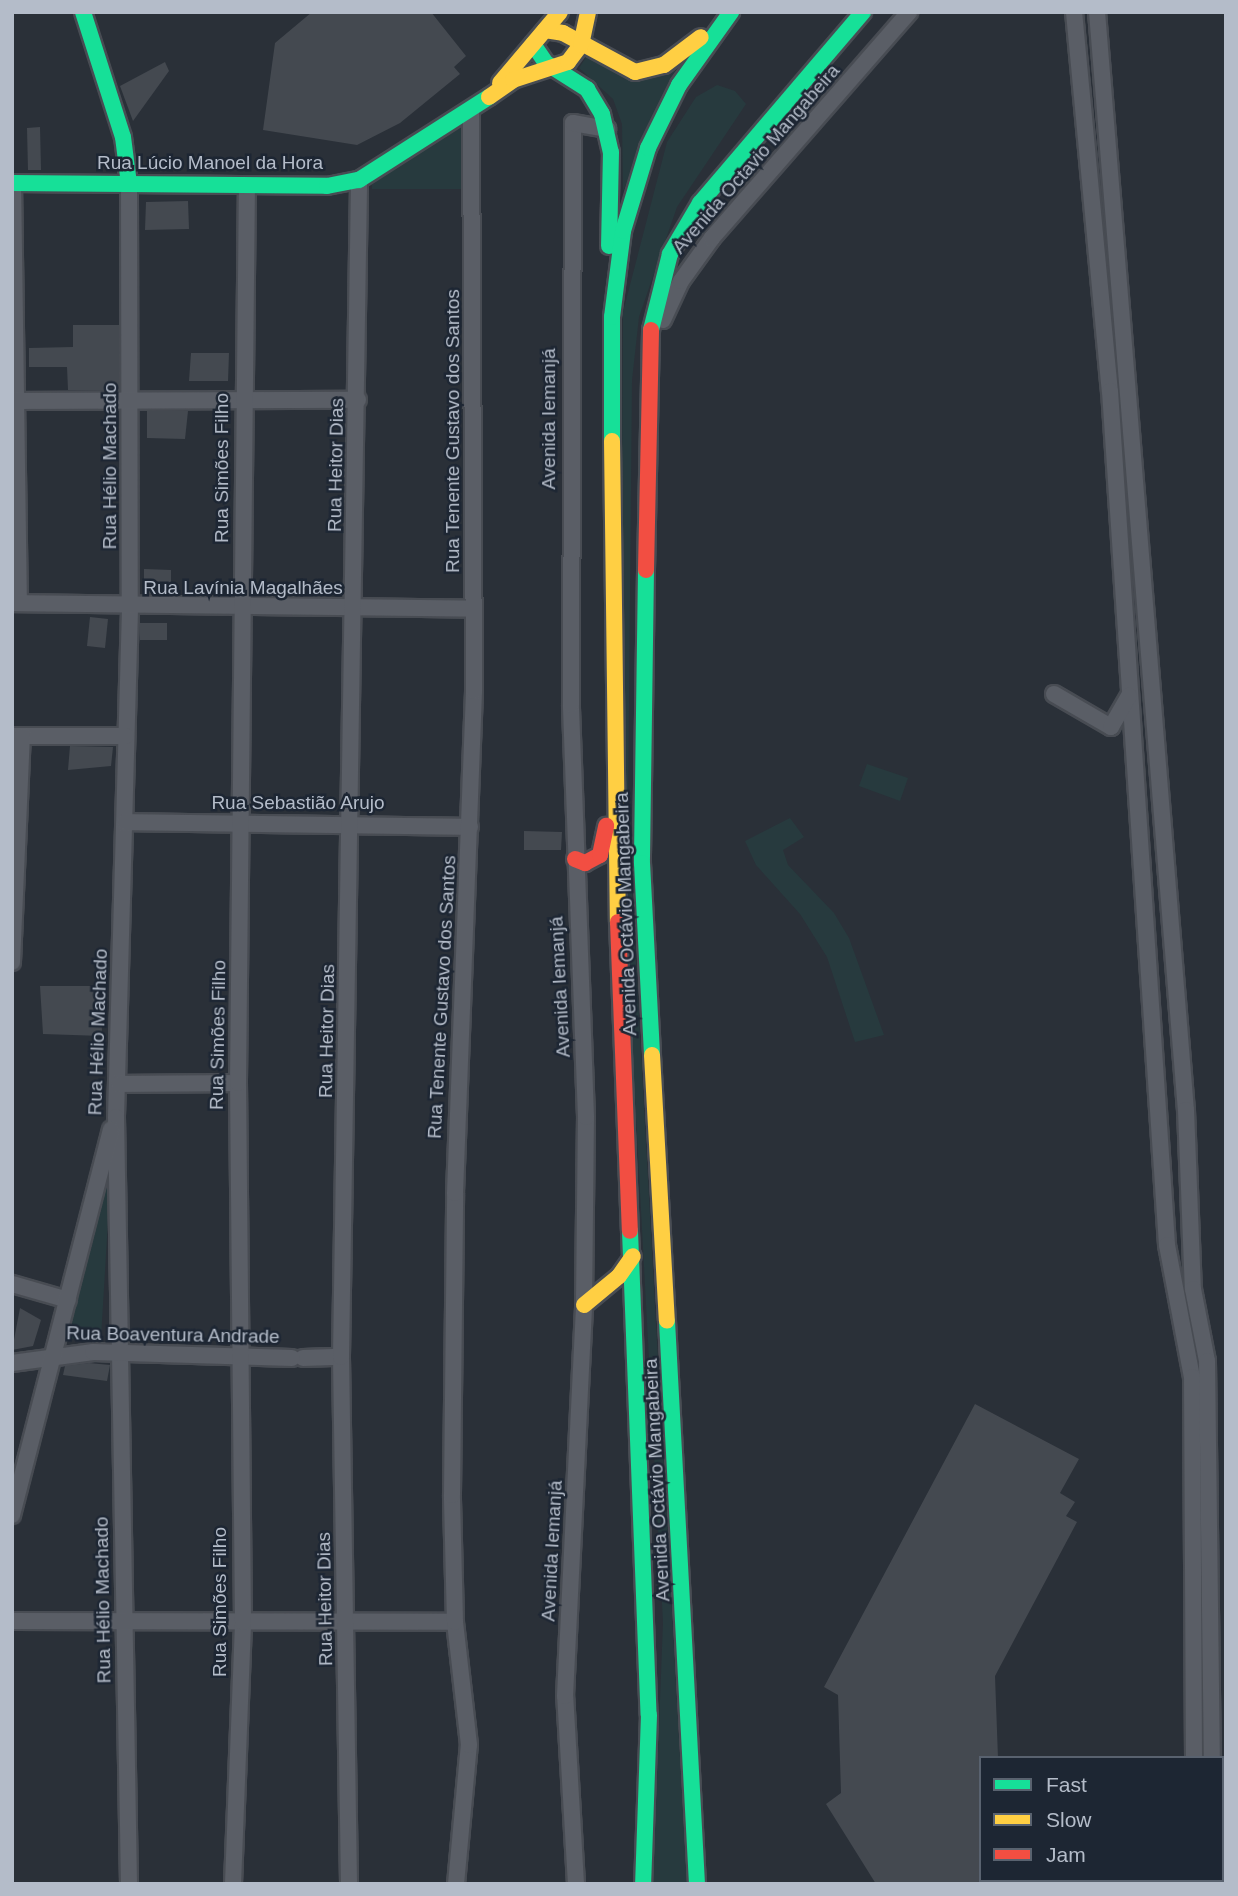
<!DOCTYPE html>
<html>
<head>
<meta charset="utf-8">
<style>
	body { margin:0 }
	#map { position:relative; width:1238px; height:1896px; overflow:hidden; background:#2a3038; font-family:Arial,sans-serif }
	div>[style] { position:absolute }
	.green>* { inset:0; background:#273a3e }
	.building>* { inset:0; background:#444950 }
	.roads { filter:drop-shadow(2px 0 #484c53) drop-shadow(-2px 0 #484c53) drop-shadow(0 2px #484c53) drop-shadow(0 -2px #484c53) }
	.street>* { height:16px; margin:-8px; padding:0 8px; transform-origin:8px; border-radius:8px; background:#5a5e66 }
	.fast>* { height:16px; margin:-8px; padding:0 8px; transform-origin:8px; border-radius:8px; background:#16e098 }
	.slow>* { height:16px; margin:-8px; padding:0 8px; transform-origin:8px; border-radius:8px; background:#ffcf43 }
	.jam>* { height:16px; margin:-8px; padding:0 8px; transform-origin:8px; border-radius:8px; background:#f24e42 }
	span { translate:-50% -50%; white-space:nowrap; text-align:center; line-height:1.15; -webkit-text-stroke:5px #1d2633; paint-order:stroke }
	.street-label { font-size:19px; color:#b4bcc9 }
	.frame { position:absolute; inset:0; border:14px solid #b4bcc9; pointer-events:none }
	.legend { position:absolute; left:979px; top:1756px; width:245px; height:126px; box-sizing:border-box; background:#1d2633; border:2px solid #59626f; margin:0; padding:9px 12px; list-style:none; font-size:21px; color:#b4bcc9 }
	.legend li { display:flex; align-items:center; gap:14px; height:35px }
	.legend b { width:35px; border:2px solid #59626f }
</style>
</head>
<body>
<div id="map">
	<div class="green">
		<div style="clip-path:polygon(589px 53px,676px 71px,623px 191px,622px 124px,613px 99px,579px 68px)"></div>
		<div style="clip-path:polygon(717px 85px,735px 91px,746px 104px,677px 207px,639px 317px,632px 380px,628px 817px,687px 1884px,653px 1884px,663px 1622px,620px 818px,623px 312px,667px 142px,696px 97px)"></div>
		<div style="clip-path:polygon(463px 126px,468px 189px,372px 189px,372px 184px)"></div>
		<div style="clip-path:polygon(867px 764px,908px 778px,900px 801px,859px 786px)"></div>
		<div style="clip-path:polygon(790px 818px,804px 837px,783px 850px,788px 865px,834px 913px,849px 938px,884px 1035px,855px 1042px,827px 957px,800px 914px,756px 865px,745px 841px)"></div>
		<div style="clip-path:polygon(104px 1171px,111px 1171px,101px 1338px,66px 1339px)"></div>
	</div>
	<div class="building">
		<div style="clip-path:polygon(312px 12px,431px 12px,466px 56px,454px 67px,460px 74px,400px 123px,357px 145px,263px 130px,275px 43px)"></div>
		<div style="clip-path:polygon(165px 62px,169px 71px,133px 121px,120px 86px)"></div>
		<div style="clip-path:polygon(40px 127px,41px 170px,28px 170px,27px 128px)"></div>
		<div style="clip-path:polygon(188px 201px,189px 229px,145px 230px,146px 202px)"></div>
		<div style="clip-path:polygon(73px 325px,119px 325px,119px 390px,68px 390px,67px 367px,29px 367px,29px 348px,73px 347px)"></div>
		<div style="clip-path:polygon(191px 353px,229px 353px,228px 381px,189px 381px)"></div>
		<div style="clip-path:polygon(147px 411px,188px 411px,185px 439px,147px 438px)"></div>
		<div style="clip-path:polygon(144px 569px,171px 570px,171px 595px,144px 594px)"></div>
		<div style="clip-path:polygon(90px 617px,108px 619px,105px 648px,87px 646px)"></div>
		<div style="clip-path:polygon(140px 623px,167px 623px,167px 640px,140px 640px)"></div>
		<div style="clip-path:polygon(70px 746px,113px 747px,111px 766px,68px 770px)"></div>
		<div style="clip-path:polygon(524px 831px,562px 832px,561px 850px,524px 850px)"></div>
		<div style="clip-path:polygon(40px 986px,101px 986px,102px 1036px,43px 1034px)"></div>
		<div style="clip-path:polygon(20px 1308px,41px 1320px,33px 1346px,12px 1350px)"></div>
		<div style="clip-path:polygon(89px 1363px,110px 1365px,107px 1381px,63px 1375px,65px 1366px)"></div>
		<div style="clip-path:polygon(975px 1404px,1079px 1459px,1060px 1493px,1075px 1502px,1066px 1516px,1077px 1522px,995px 1676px,998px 1758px,981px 1758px,981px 1884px,876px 1884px,826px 1804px,841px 1793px,838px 1695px,824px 1687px)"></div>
	</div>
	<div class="roads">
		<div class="street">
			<div style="left:1074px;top:12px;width:381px;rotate:84.6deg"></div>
			<div style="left:1110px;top:391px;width:856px;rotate:86.18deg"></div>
			<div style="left:1167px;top:1245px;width:134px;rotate:79.3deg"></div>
			<div style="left:1192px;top:1377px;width:381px;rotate:89.7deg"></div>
			<div style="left:1097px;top:12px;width:1102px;rotate:85.37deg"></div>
			<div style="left:1186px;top:1110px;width:179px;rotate:87.8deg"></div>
			<div style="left:1193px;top:1289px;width:73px;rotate:79deg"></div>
			<div style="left:1207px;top:1361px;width:397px;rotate:89.3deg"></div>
			<div style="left:13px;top:183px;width:420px;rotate:89.2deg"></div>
			<div style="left:129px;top:184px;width:425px;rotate:89.9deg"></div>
			<div style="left:130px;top:609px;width:508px;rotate:91.58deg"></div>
			<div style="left:116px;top:1117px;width:767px;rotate:89.03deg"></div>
			<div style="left:663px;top:320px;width:43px;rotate:-65.2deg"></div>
			<div style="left:681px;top:281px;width:53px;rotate:-54.2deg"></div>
			<div style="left:712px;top:238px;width:300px;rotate:-48.9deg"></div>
			<div style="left:12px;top:401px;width:346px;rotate:-0.2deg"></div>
			<div style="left:12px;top:603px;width:462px;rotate:0.7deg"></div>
			<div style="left:1054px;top:694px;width:66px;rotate:30.1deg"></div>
			<div style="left:1111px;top:727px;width:36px;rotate:-60deg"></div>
			<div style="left:13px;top:736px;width:113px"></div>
			<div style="left:125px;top:822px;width:345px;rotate:0.8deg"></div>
			<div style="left:12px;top:962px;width:226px;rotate:-87.5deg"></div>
			<div style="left:119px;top:1084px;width:119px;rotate:-0.5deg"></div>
			<div style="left:12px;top:1284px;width:58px;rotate:15.9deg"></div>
			<div style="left:303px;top:1358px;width:38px;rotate:-2deg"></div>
			<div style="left:12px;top:1363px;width:82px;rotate:-7.7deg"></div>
			<div style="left:93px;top:1352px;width:199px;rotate:1.7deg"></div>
			<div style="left:12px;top:1515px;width:398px;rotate:-75.6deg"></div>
			<div style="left:12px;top:1621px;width:443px;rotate:0.1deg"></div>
			<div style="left:1193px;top:1880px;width:4px;rotate:90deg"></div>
			<div style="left:1214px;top:1880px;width:4px;rotate:90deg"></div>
			<div style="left:233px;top:1884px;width:262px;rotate:-87.8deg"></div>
			<div style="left:243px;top:1622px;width:539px;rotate:-90.53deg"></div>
			<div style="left:238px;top:1083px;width:897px;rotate:-89.43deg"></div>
			<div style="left:349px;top:1884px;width:527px;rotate:-90.87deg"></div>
			<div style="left:341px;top:1357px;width:1177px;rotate:-89.12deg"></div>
			<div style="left:456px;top:1884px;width:140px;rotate:-84.7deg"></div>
			<div style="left:469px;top:1745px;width:124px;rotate:-96.5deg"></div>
			<div style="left:455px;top:1622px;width:127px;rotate:-91.4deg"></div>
			<div style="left:452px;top:1495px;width:302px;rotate:-89.4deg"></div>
			<div style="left:455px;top:1193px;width:502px;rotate:-87.83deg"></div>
			<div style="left:474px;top:691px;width:581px;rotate:-90.3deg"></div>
			<div style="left:576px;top:1884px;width:188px;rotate:-93.3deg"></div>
			<div style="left:565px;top:1696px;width:391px;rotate:-87.2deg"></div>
			<div style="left:584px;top:1305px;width:188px;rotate:-89.4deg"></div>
			<div style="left:586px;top:1117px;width:412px;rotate:-92.1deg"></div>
			<div style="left:571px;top:705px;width:582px;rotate:-89.8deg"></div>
			<div style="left:573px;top:123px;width:35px;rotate:10deg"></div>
		</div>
		<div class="fast">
			<div style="left:83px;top:12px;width:131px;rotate:72.3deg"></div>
			<div style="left:123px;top:137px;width:47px;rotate:82.7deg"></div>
			<div style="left:533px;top:44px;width:23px;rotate:56deg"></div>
			<div style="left:546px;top:63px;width:49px;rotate:32.4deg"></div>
			<div style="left:587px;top:89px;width:29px;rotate:59deg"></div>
			<div style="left:602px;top:114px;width:39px;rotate:77deg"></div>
			<div style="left:611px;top:152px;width:94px;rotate:91.2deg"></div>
			<div style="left:12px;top:183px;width:315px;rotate:0.5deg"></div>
			<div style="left:327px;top:186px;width:33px;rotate:-11deg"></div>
			<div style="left:359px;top:180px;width:154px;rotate:-32.6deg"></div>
			<div style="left:651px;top:330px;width:78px;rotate:-76deg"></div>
			<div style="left:670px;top:254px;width:59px;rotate:-59.5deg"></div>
			<div style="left:700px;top:203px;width:251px;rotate:-49.5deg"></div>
			<div style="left:612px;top:441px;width:124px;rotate:-90deg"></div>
			<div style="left:612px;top:317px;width:87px;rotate:-82.7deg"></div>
			<div style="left:623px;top:231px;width:87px;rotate:-73.2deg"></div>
			<div style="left:648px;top:148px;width:70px;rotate:-63.8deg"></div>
			<div style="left:679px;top:85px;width:90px;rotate:-54.5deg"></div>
			<div style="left:646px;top:570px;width:293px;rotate:90.8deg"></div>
			<div style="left:642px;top:863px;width:192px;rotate:87deg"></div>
			<div style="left:630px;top:1231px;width:484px;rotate:87.8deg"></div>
			<div style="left:649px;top:1715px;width:169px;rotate:92deg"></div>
			<div style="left:667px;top:1321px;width:564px;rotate:86.95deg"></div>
		</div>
		<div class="slow">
			<div style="left:545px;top:30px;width:18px;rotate:9deg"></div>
			<div style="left:563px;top:33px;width:82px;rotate:28.4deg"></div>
			<div style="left:635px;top:72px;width:30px;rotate:-14deg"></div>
			<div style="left:664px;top:65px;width:46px;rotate:-37.1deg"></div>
			<div style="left:500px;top:83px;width:93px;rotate:-49.8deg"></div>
			<div style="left:489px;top:97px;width:29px;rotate:-35deg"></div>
			<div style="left:513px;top:80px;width:58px;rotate:-18.1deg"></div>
			<div style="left:568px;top:62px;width:21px;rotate:-53deg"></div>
			<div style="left:581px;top:45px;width:34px;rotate:-78deg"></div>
			<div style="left:612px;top:441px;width:481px;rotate:89.3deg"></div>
			<div style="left:652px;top:1055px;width:266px;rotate:86.8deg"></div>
			<div style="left:584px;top:1305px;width:45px;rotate:-39.6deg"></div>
			<div style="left:619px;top:1276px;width:24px;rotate:-55deg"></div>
		</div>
		<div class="jam">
			<div style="left:646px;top:570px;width:240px;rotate:-88.8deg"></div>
			<div style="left:575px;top:859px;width:11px;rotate:22deg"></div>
			<div style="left:585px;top:863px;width:17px;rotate:-28deg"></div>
			<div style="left:600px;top:855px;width:30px;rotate:-78deg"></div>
			<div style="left:618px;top:922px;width:309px;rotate:87.8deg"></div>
		</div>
	</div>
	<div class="street-label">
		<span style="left:756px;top:159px;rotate:-49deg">Avenida Octavio Mangabeira</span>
		<span style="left:210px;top:163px">Rua Lúcio Manoel da Hora</span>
		<span style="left:549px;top:419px;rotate:-90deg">Avenida Iemanjá</span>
		<span style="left:453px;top:431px;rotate:-90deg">Rua Tenente Gustavo dos Santos</span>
		<span style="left:336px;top:465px;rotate:-89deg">Rua Heitor Dias</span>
		<span style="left:110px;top:466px;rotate:-90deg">Rua Hélio Machado</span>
		<span style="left:222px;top:468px;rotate:-90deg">Rua Simões Filho</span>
		<span style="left:243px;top:588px">Rua Lavínia Magalhães</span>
		<span style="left:298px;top:803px">Rua Sebastião Arujo</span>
		<span style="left:626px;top:914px;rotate:-92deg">Avenida Octávio Mangabeira</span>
		<span style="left:560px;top:987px;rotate:-93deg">Avenida Iemanjá</span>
		<span style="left:442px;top:997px;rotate:-87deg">Rua Tenente Gustavo dos Santos</span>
		<span style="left:327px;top:1031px;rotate:-89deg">Rua Heitor Dias</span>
		<span style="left:98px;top:1032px;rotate:-88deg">Rua Hélio Machado</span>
		<span style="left:218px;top:1035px;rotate:-89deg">Rua Simões Filho</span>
		<span style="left:173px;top:1335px;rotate:1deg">Rua Boaventura Andrade</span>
		<span style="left:657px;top:1480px;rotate:-93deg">Avenida Octávio Mangabeira</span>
		<span style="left:552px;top:1551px;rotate:-87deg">Avenida Iemanjá</span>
		<span style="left:325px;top:1599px;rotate:-91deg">Rua Heitor Dias</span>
		<span style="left:103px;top:1600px;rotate:-91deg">Rua Hélio Machado</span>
		<span style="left:220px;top:1602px;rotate:-90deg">Rua Simões Filho</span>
	</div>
	<div class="frame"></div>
	<ul class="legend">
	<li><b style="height:9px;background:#16e098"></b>Fast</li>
	<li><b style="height:9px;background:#ffcf43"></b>Slow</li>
	<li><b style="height:9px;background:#f24e42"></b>Jam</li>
	</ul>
</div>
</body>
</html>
